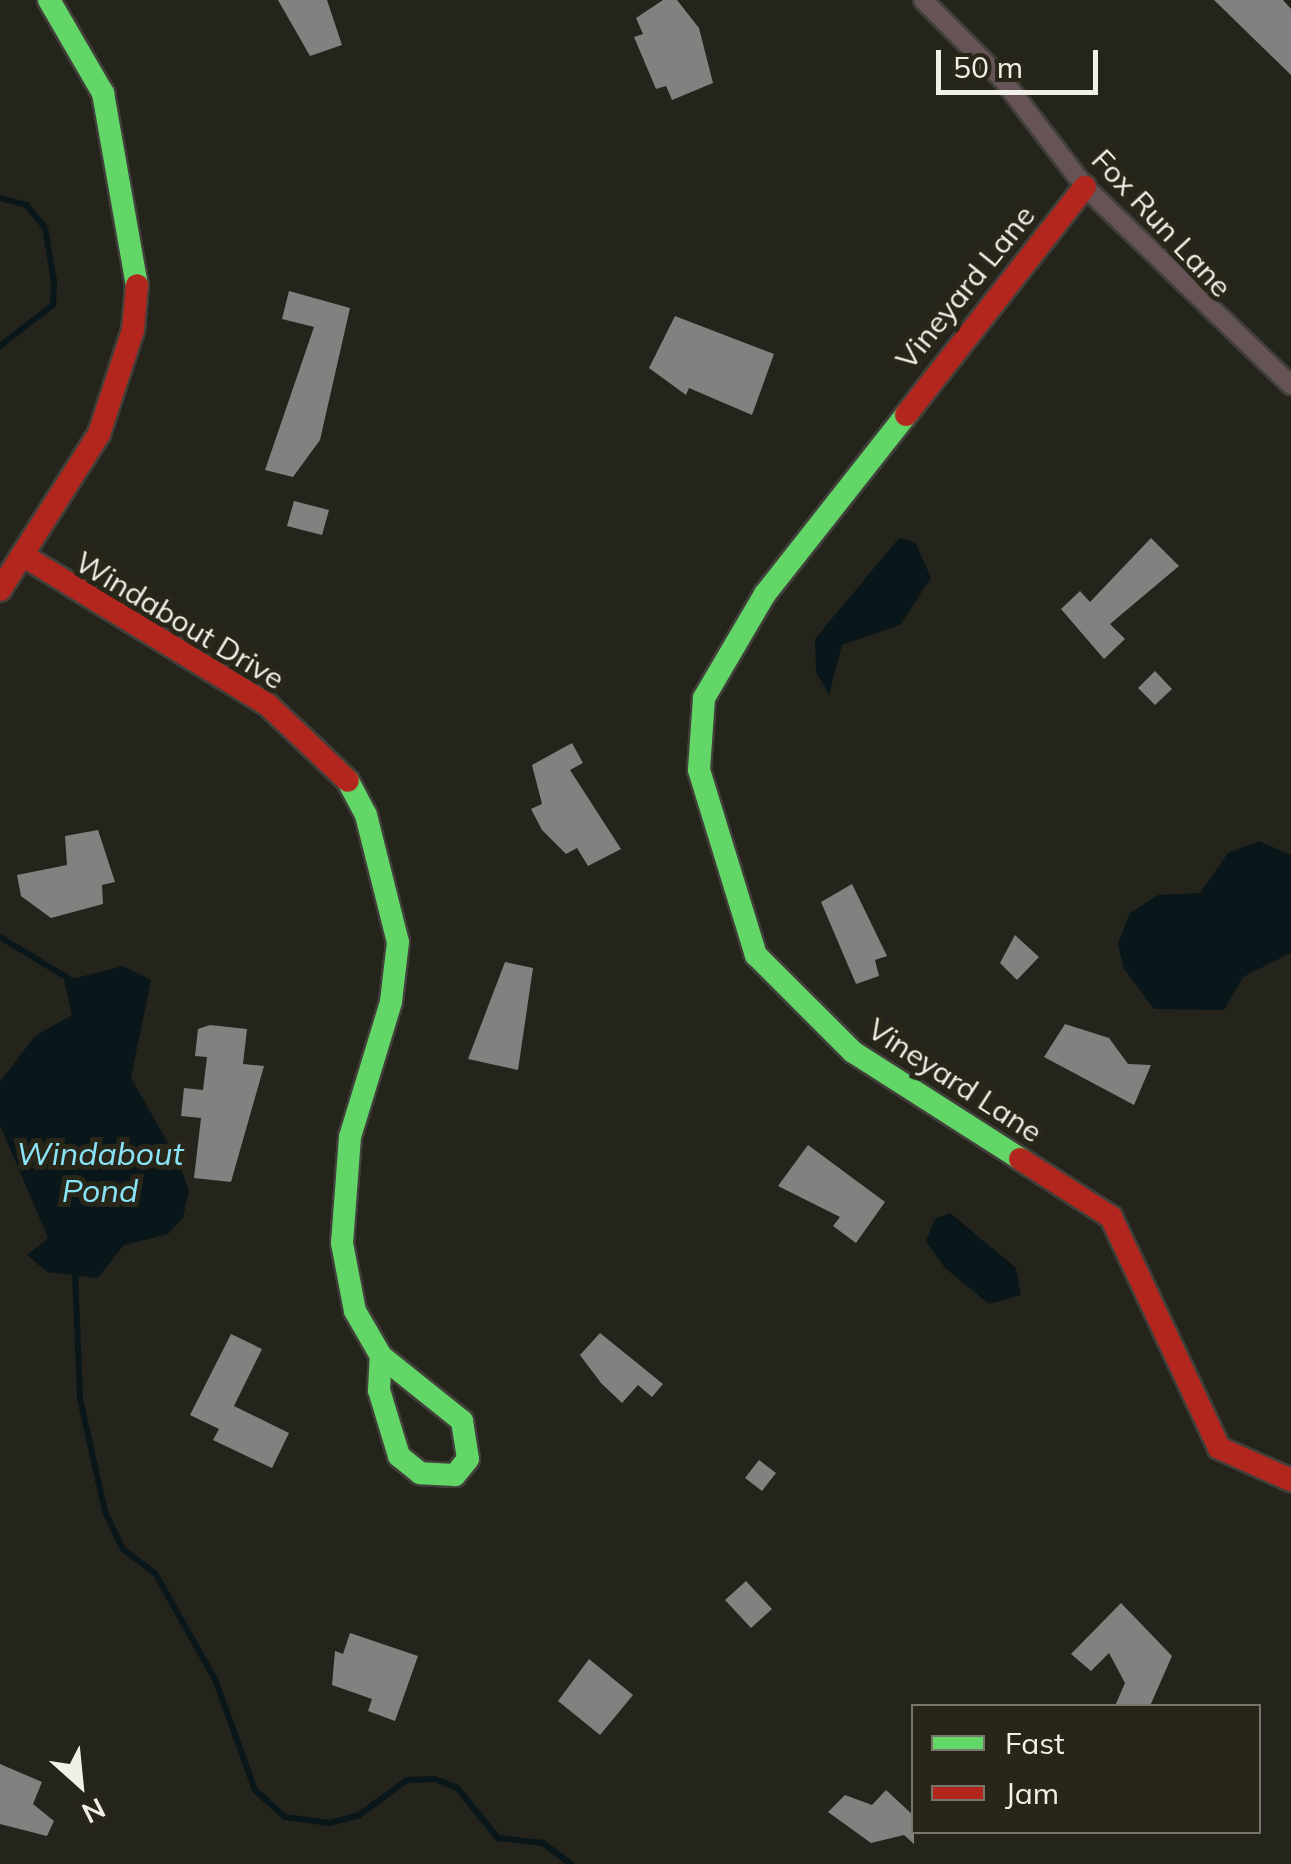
<!DOCTYPE html>
<html>
<head>
<meta charset="utf-8">
<style>
	body { margin:0 }
	#map { position:relative; width:1291px; height:1864px; overflow:hidden; background:#24231c; font-family:Mulish,sans-serif }
	div>[style] { position:absolute }
	.water>* { inset:0; background:#09171a }
	.stream>* { height:6px; margin:-3px; padding:0 3px; transform-origin:3px; border-radius:3px; background:#09171a }
	.building>* { inset:0; background:#838180 }
	.roads { filter:drop-shadow(2px 0 #403f39) drop-shadow(-2px 0 #403f39) drop-shadow(0 2px #403f39) drop-shadow(0 -2px #403f39) }
	.street>* { height:18px; margin:-9px; padding:0 9px; transform-origin:9px; border-radius:9px; background:#655355 }
	.fast>* { height:22px; margin:-11px; padding:0 11px; transform-origin:11px; border-radius:11px; background:#63d668 }
	.jam>* { height:22px; margin:-11px; padding:0 11px; transform-origin:11px; border-radius:11px; background:#b3261e }
	span { translate:-50% -50%; white-space:nowrap; text-align:center; line-height:1.15; -webkit-text-stroke:10px #282519; paint-order:stroke }
	.street-label { font-size:30px; color:#f1f0e8 }
	.water-label { font-size:32px; color:#8ae4f8; font-style:italic }
	.legend { position:absolute; left:911px; top:1704px; width:350px; height:130px; box-sizing:border-box; background:#282519; border:2px solid #78766c; margin:0; padding:12px 18px; list-style:none; font-size:30px; color:#f1f0e8 }
	.legend li { display:flex; align-items:center; gap:20px; height:50px }
	.legend b { width:50px; border:2px solid #78766c }
	.north { position:absolute; left:30px; top:1734px; width:100px; height:100px; -webkit-text-stroke:8px #282519; paint-order:stroke; rotate:153deg; font-size:28px; font-weight:700; line-height:40px; text-align:center; color:#f1f0e8 }
	.north::after { content:''; display:block; margin:auto; width:35px; height:45px; background:#f1f0e8; clip-path:polygon(50% 0,100% 100%,50% 72%,0 100%) }
	.scale { position:absolute; left:936px; top:50px; width:162px; height:45px; box-sizing:border-box; border:5px solid #f1f0e8; border-top:0; padding-left:12px; font-size:30px; line-height:35px; white-space:nowrap; color:#f1f0e8; -webkit-text-stroke:8px #282519; paint-order:stroke }
</style>
</head>
<body>
<div id="map">
	<div class="water">
		<div style="clip-path:polygon(899px 538px,915px 542px,931px 578px,900px 625px,842px 645px,829px 695px,816px 672px,815px 639px)"></div>
		<div style="clip-path:polygon(1259px 841px,1291px 855px,1291px 953px,1243px 977px,1224px 1010px,1154px 1009px,1123px 967px,1118px 943px,1130px 913px,1158px 895px,1200px 893px,1228px 853px)"></div>
		<div style="clip-path:polygon(123px 966px,151px 980px,131px 1078px,176px 1157px,189px 1190px,183px 1218px,168px 1234px,124px 1245px,98px 1278px,47px 1272px,27px 1255px,48px 1238px,0 1125px,0 1082px,35px 1036px,72px 1015px,64px 981px)"></div>
		<div style="clip-path:polygon(950px 1213px,1016px 1268px,1021px 1295px,989px 1304px,945px 1268px,926px 1241px,935px 1219px)"></div>
	</div>
	<div class="stream">
		<div style="left:0;top:198px;width:27px;rotate:15deg"></div>
		<div style="left:26px;top:205px;width:30px;rotate:50deg"></div>
		<div style="left:45px;top:228px;width:54px;rotate:80.4deg"></div>
		<div style="left:54px;top:281px;width:24px;rotate:92deg"></div>
		<div style="left:53px;top:305px;width:67px;rotate:142.3deg"></div>
		<div style="left:0;top:937px;width:83px;rotate:31.2deg"></div>
		<div style="left:75px;top:1272px;width:127px;rotate:87.7deg"></div>
		<div style="left:80px;top:1399px;width:116px;rotate:77.5deg"></div>
		<div style="left:105px;top:1512px;width:41px;rotate:64.1deg"></div>
		<div style="left:123px;top:1549px;width:40px;rotate:37deg"></div>
		<div style="left:155px;top:1573px;width:122px;rotate:60.5deg"></div>
		<div style="left:215px;top:1679px;width:118px;rotate:70.2deg"></div>
		<div style="left:255px;top:1790px;width:40px;rotate:42deg"></div>
		<div style="left:285px;top:1817px;width:45px;rotate:7.6deg"></div>
		<div style="left:330px;top:1823px;width:30px;rotate:-15deg"></div>
		<div style="left:359px;top:1815px;width:59px;rotate:-36.1deg"></div>
		<div style="left:407px;top:1780px;width:28px;rotate:-2deg"></div>
		<div style="left:435px;top:1779px;width:24px;rotate:22deg"></div>
		<div style="left:457px;top:1788px;width:65px;rotate:50.6deg"></div>
		<div style="left:498px;top:1838px;width:45px;rotate:6.3deg"></div>
		<div style="left:543px;top:1843px;width:35px;rotate:37deg"></div>
	</div>
	<div class="building">
		<div style="clip-path:polygon(278px 0,327px 0,342px 45px,310px 56px)"></div>
		<div style="clip-path:polygon(663px 0,677px 0,699px 28px,713px 83px,672px 100px,666px 86px,656px 89px,634px 37px,643px 34px,636px 18px)"></div>
		<div style="clip-path:polygon(1214px 0,1283px 0,1291px 9px,1291px 75px)"></div>
		<div style="clip-path:polygon(289px 291px,350px 308px,320px 440px,293px 477px,265px 470px,314px 327px,282px 319px)"></div>
		<div style="clip-path:polygon(675px 316px,774px 354px,752px 415px,689px 388px,686px 395px,649px 368px)"></div>
		<div style="clip-path:polygon(294px 501px,329px 510px,322px 535px,287px 526px)"></div>
		<div style="clip-path:polygon(1151px 538px,1179px 566px,1110px 624px,1125px 639px,1104px 659px,1061px 609px,1080px 591px,1090px 602px)"></div>
		<div style="clip-path:polygon(1155px 671px,1172px 689px,1155px 705px,1138px 688px)"></div>
		<div style="clip-path:polygon(572px 743px,583px 763px,570px 770px,621px 849px,588px 866px,577px 848px,566px 854px,542px 830px,531px 809px,542px 804px,532px 765px)"></div>
		<div style="clip-path:polygon(98px 830px,115px 882px,102px 885px,103px 904px,51px 918px,21px 896px,17px 875px,67px 865px,65px 836px)"></div>
		<div style="clip-path:polygon(852px 884px,887px 956px,875px 960px,879px 976px,856px 984px,821px 902px)"></div>
		<div style="clip-path:polygon(1015px 935px,1039px 957px,1017px 980px,1000px 963px)"></div>
		<div style="clip-path:polygon(505px 962px,533px 968px,518px 1070px,468px 1059px)"></div>
		<div style="clip-path:polygon(1065px 1024px,1109px 1038px,1128px 1064px,1151px 1065px,1134px 1105px,1044px 1057px)"></div>
		<div style="clip-path:polygon(210px 1025px,247px 1029px,243px 1064px,264px 1066px,231px 1182px,194px 1178px,201px 1118px,181px 1116px,184px 1088px,203px 1090px,207px 1057px,195px 1056px,198px 1029px)"></div>
		<div style="clip-path:polygon(808px 1145px,885px 1202px,856px 1243px,833px 1226px,840px 1217px,778px 1186px)"></div>
		<div style="clip-path:polygon(600px 1333px,663px 1384px,652px 1397px,638px 1385px,622px 1403px,601px 1383px,580px 1355px)"></div>
		<div style="clip-path:polygon(231px 1334px,262px 1349px,234px 1406px,289px 1433px,272px 1468px,213px 1440px,219px 1429px,190px 1415px)"></div>
		<div style="clip-path:polygon(759px 1460px,776px 1473px,762px 1491px,745px 1478px)"></div>
		<div style="clip-path:polygon(746px 1581px,772px 1609px,751px 1628px,725px 1600px)"></div>
		<div style="clip-path:polygon(1121px 1603px,1172px 1656px,1150px 1706px,1115px 1706px,1125px 1683px,1109px 1653px,1091px 1671px,1071px 1654px)"></div>
		<div style="clip-path:polygon(350px 1633px,418px 1656px,395px 1721px,368px 1711px,372px 1699px,332px 1685px,335px 1651px,343px 1654px)"></div>
		<div style="clip-path:polygon(589px 1659px,633px 1695px,600px 1735px,558px 1701px)"></div>
		<div style="clip-path:polygon(0 1764px,42px 1782px,33px 1804px,54px 1821px,47px 1836px,0 1824px)"></div>
		<div style="clip-path:polygon(886px 1790px,914px 1816px,914px 1844px,904px 1835px,871px 1843px,828px 1812px,845px 1795px,872px 1805px)"></div>
	</div>
	<div class="roads">
		<div class="street">
			<div style="left:923px;top:0;width:113px;rotate:45deg"></div>
			<div style="left:1003px;top:80px;width:135px;rotate:52.5deg"></div>
			<div style="left:1085px;top:187px;width:286px;rotate:43.9deg"></div>
		</div>
		<div class="fast">
			<div style="left:49px;top:0;width:108px;rotate:59.9deg"></div>
			<div style="left:103px;top:93px;width:195px;rotate:80deg"></div>
			<div style="left:906px;top:415px;width:228px;rotate:128.2deg"></div>
			<div style="left:765px;top:594px;width:121px;rotate:120.4deg"></div>
			<div style="left:704px;top:698px;width:72px;rotate:94deg"></div>
			<div style="left:699px;top:770px;width:194px;rotate:72.9deg"></div>
			<div style="left:756px;top:955px;width:137px;rotate:45deg"></div>
			<div style="left:853px;top:1052px;width:198px;rotate:32.6deg"></div>
			<div style="left:348px;top:781px;width:38px;rotate:62deg"></div>
			<div style="left:366px;top:815px;width:131px;rotate:75.9deg"></div>
			<div style="left:398px;top:942px;width:60px;rotate:96.7deg"></div>
			<div style="left:391px;top:1002px;width:141px;rotate:106.9deg"></div>
			<div style="left:350px;top:1137px;width:106px;rotate:94.3deg"></div>
			<div style="left:342px;top:1243px;width:69px;rotate:79.2deg"></div>
			<div style="left:355px;top:1311px;width:52px;rotate:60deg"></div>
			<div style="left:381px;top:1356px;width:104px;rotate:38.7deg"></div>
			<div style="left:462px;top:1421px;width:38px;rotate:81deg"></div>
			<div style="left:468px;top:1459px;width:21px;rotate:129deg"></div>
			<div style="left:455px;top:1475px;width:35px;rotate:-177deg"></div>
			<div style="left:420px;top:1473px;width:27px;rotate:-141deg"></div>
			<div style="left:399px;top:1456px;width:69px;rotate:-106.9deg"></div>
			<div style="left:379px;top:1390px;width:34px;rotate:-87deg"></div>
		</div>
		<div class="jam">
			<div style="left:906px;top:415px;width:290px;rotate:-51.9deg"></div>
			<div style="left:24px;top:556px;width:286px;rotate:31.4deg"></div>
			<div style="left:268px;top:705px;width:110px;rotate:43.5deg"></div>
			<div style="left:0;top:590px;width:185px;rotate:-57.6deg"></div>
			<div style="left:99px;top:434px;width:109px;rotate:-71.9deg"></div>
			<div style="left:133px;top:330px;width:45px;rotate:-84.9deg"></div>
			<div style="left:1020px;top:1159px;width:108px;rotate:32.5deg"></div>
			<div style="left:1111px;top:1217px;width:255px;rotate:64.9deg"></div>
			<div style="left:1219px;top:1448px;width:79px;rotate:24deg"></div>
		</div>
	</div>
	<div class="street-label">
		<span style="left:1162px;top:223px;rotate:47deg">Fox Run Lane</span>
		<span style="left:965px;top:287px;rotate:-51deg">Vineyard Lane</span>
		<span style="left:180px;top:620px;rotate:31deg">Windabout Drive</span>
		<span style="left:955px;top:1080px;rotate:33deg">Vineyard Lane</span>
	</div>
	<div class="water-label">
		<span style="left:100px;top:1172px">Windabout<br>Pond</span>
	</div>
	<ul class="legend">
	<li><b style="height:12px;background:#63d668"></b>Fast</li>
	<li><b style="height:12px;background:#b3261e"></b>Jam</li>
	</ul>
	<div class="north">N</div>
	<div class="scale">50 m</div>
</div>
</body>
</html>
